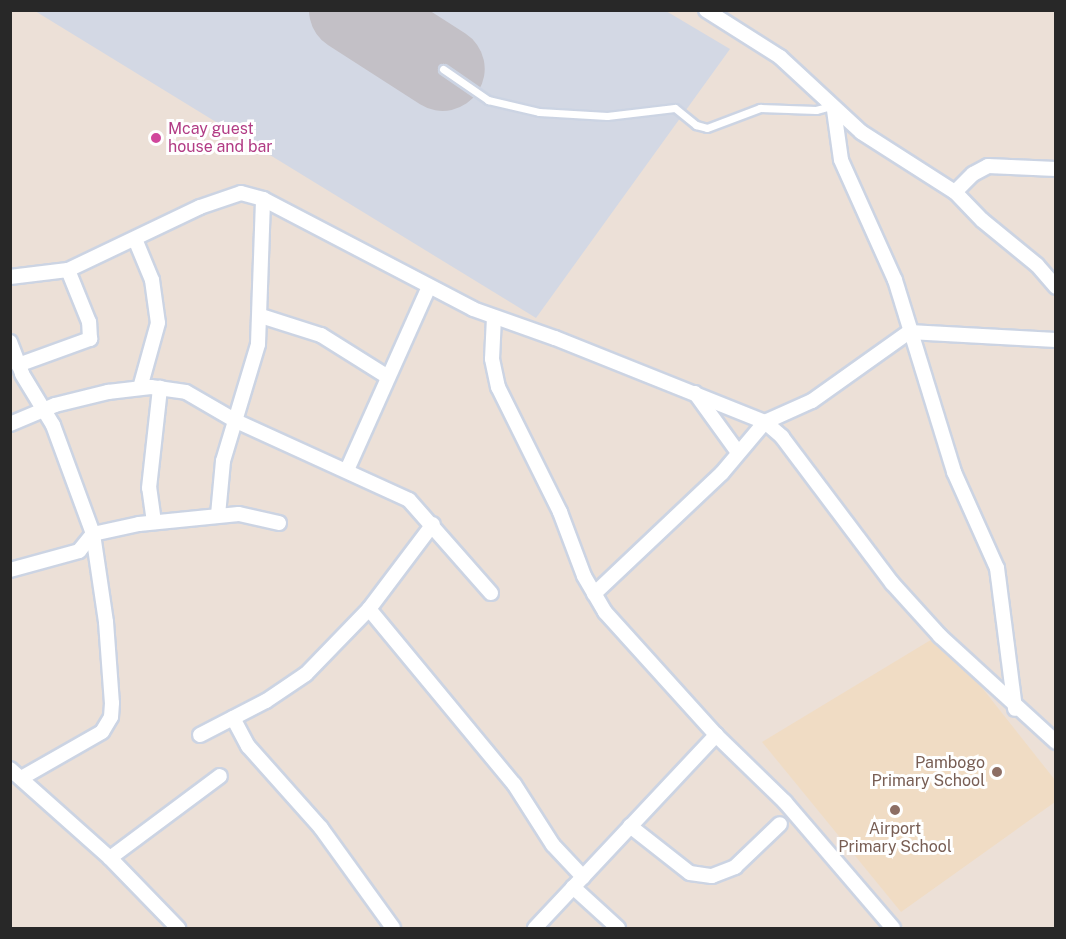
<!DOCTYPE html>
<html>
<head>
<meta charset="utf-8">
<style>
	body { margin:0 }
	#map { position:relative; width:1066px; height:939px; overflow:hidden; background:#ece0d7; font-family:"Public Sans",sans-serif }
	div>[style] { position:absolute }
	.education>* { inset:0; background:#f0dcc4 }
	.airport>* { inset:0; background:#d3d8e4 }
	.runway>* { height:84px; margin:-42px; padding:0 42px; transform-origin:42px; border-radius:42px; background:#c3c0c6 }
	.roads { filter:drop-shadow(2px 0 #ccd4e3) drop-shadow(-2px 0 #ccd4e3) drop-shadow(0 2px #ccd4e3) drop-shadow(0 -2px #ccd4e3) }
	.lane>* { height:7px; margin:-3.5px; padding:0 3.5px; transform-origin:3.5px; border-radius:3.5px; background:#fff }
	.street>* { height:14px; margin:-7px; padding:0 7px; transform-origin:7px; border-radius:7px; background:#fff }
	.dots>* { width:16px; height:16px; translate:-50% -50%; box-sizing:border-box; border:3px solid #fff; border-radius:50% }
	span { translate:-50% -50%; white-space:nowrap; text-align:center; line-height:1.15; -webkit-text-stroke:6px #fff; paint-order:stroke }
	.hotel-label { font-size:16px; color:#b23c85 }
	.left { translate:0 -50%; text-align:left }
	.education-label { font-size:16px; color:#785e54 }
	.right { translate:-100% -50%; text-align:right }
	.frame { position:absolute; inset:0; border:12px solid #282828; pointer-events:none }
</style>
</head>
<body>
<div id="map">
	<div class="education">
		<div style="clip-path:polygon(934px 638px,968px 670px,1055px 780px,1055px 802px,901px 912px,762px 742px)"></div>
	</div>
	<div class="airport">
		<div style="clip-path:polygon(35px 11px,666px 11px,730px 49px,536px 318px)"></div>
	</div>
	<div class="runway">
		<div style="left:351px;top:10px;width:109px;rotate:32.7deg"></div>
	</div>
	<div class="roads">
		<div class="lane">
			<div style="left:443px;top:69px;width:55px;rotate:34.6deg"></div>
			<div style="left:488px;top:100px;width:52px;rotate:13.2deg"></div>
			<div style="left:539px;top:112px;width:68px;rotate:3.4deg"></div>
			<div style="left:607px;top:116px;width:68px;rotate:-6.7deg"></div>
			<div style="left:675px;top:108px;width:27px;rotate:39deg"></div>
			<div style="left:696px;top:125px;width:11px;rotate:15deg"></div>
			<div style="left:707px;top:128px;width:57px;rotate:-20.7deg"></div>
			<div style="left:760px;top:108px;width:56px;rotate:2deg"></div>
			<div style="left:816px;top:110px;width:16px;rotate:-15deg"></div>
		</div>
		<div class="street">
			<div style="left:706px;top:10px;width:88px;rotate:32.4deg"></div>
			<div style="left:780px;top:57px;width:110px;rotate:42.8deg"></div>
			<div style="left:861px;top:132px;width:112px;rotate:32.6deg"></div>
			<div style="left:955px;top:192px;width:39px;rotate:46deg"></div>
			<div style="left:982px;top:220px;width:71px;rotate:39.3deg"></div>
			<div style="left:1037px;top:265px;width:29px;rotate:49deg"></div>
			<div style="left:834px;top:110px;width:50px;rotate:82deg"></div>
			<div style="left:841px;top:160px;width:132px;rotate:65.8deg"></div>
			<div style="left:895px;top:280px;width:201px;rotate:72.9deg"></div>
			<div style="left:954px;top:472px;width:105px;rotate:65.9deg"></div>
			<div style="left:997px;top:568px;width:142px;rotate:82.7deg"></div>
			<div style="left:955px;top:192px;width:25px;rotate:-45deg"></div>
			<div style="left:973px;top:174px;width:17px;rotate:-28deg"></div>
			<div style="left:988px;top:166px;width:68px;rotate:2.5deg"></div>
			<div style="left:135px;top:239px;width:44px;rotate:67.5deg"></div>
			<div style="left:152px;top:280px;width:43px;rotate:82.1deg"></div>
			<div style="left:158px;top:323px;width:67px;rotate:105.5deg"></div>
			<div style="left:10px;top:277px;width:58px;rotate:-6.9deg"></div>
			<div style="left:68px;top:270px;width:146px;rotate:-25.5deg"></div>
			<div style="left:200px;top:207px;width:43px;rotate:-18.9deg"></div>
			<div style="left:241px;top:193px;width:23px;rotate:15deg"></div>
			<div style="left:263px;top:199px;width:237px;rotate:27.6deg"></div>
			<div style="left:473px;top:309px;width:87px;rotate:19.5deg"></div>
			<div style="left:555px;top:338px;width:226px;rotate:21.8deg"></div>
			<div style="left:765px;top:422px;width:23px;rotate:41deg"></div>
			<div style="left:782px;top:437px;width:183px;rotate:53deg"></div>
			<div style="left:892px;top:583px;width:72px;rotate:47.8deg"></div>
			<div style="left:940px;top:636px;width:157px;rotate:42.4deg"></div>
			<div style="left:261px;top:316px;width:63px;rotate:17.6deg"></div>
			<div style="left:321px;top:335px;width:79px;rotate:32.1deg"></div>
			<div style="left:494px;top:317px;width:42px;rotate:92.7deg"></div>
			<div style="left:492px;top:359px;width:29px;rotate:78deg"></div>
			<div style="left:498px;top:387px;width:140px;rotate:63.6deg"></div>
			<div style="left:560px;top:512px;width:68px;rotate:69.4deg"></div>
			<div style="left:584px;top:576px;width:42px;rotate:59.7deg"></div>
			<div style="left:605px;top:612px;width:166px;rotate:47.9deg"></div>
			<div style="left:716px;top:735px;width:96px;rotate:44.2deg"></div>
			<div style="left:785px;top:802px;width:166px;rotate:49.4deg"></div>
			<div style="left:10px;top:342px;width:34px;rotate:69deg"></div>
			<div style="left:22px;top:374px;width:60px;rotate:58.7deg"></div>
			<div style="left:53px;top:425px;width:116px;rotate:69.8deg"></div>
			<div style="left:93px;top:534px;width:89px;rotate:81.6deg"></div>
			<div style="left:106px;top:622px;width:81px;rotate:85.8deg"></div>
			<div style="left:112px;top:703px;width:14px;rotate:94deg"></div>
			<div style="left:111px;top:717px;width:17px;rotate:121deg"></div>
			<div style="left:102px;top:732px;width:91px;rotate:150.3deg"></div>
			<div style="left:18px;top:365px;width:77px;rotate:-19.9deg"></div>
			<div style="left:90px;top:339px;width:17px;rotate:-93deg"></div>
			<div style="left:89px;top:322px;width:56px;rotate:-112deg"></div>
			<div style="left:695px;top:393px;width:72px;rotate:54.1deg"></div>
			<div style="left:10px;top:424px;width:49px;rotate:-22.9deg"></div>
			<div style="left:55px;top:405px;width:55px;rotate:-13.8deg"></div>
			<div style="left:108px;top:392px;width:43px;rotate:-6.6deg"></div>
			<div style="left:151px;top:387px;width:35px;rotate:8deg"></div>
			<div style="left:186px;top:392px;width:58px;rotate:30.1deg"></div>
			<div style="left:236px;top:421px;width:190px;rotate:24.5deg"></div>
			<div style="left:409px;top:500px;width:124px;rotate:48.6deg"></div>
			<div style="left:347px;top:470px;width:201px;rotate:-65.9deg"></div>
			<div style="left:218px;top:515px;width:54px;rotate:-84.7deg"></div>
			<div style="left:223px;top:461px;width:122px;rotate:-73.3deg"></div>
			<div style="left:258px;top:344px;width:145px;rotate:-88deg"></div>
			<div style="left:154px;top:522px;width:34px;rotate:-98deg"></div>
			<div style="left:149px;top:488px;width:101px;rotate:-83.7deg"></div>
			<div style="left:10px;top:570px;width:72px;rotate:-15.4deg"></div>
			<div style="left:79px;top:551px;width:22px;rotate:-51deg"></div>
			<div style="left:93px;top:534px;width:47px;rotate:-12.3deg"></div>
			<div style="left:139px;top:524px;width:100px;rotate:-5.7deg"></div>
			<div style="left:239px;top:514px;width:41px;rotate:12.7deg"></div>
			<div style="left:594px;top:594px;width:176px;rotate:-43.4deg"></div>
			<div style="left:722px;top:473px;width:67px;rotate:-49.9deg"></div>
			<div style="left:765px;top:422px;width:51px;rotate:-24.1deg"></div>
			<div style="left:812px;top:401px;width:119px;rotate:-35.4deg"></div>
			<div style="left:909px;top:332px;width:147px;rotate:3.1deg"></div>
			<div style="left:369px;top:609px;width:227px;rotate:50.4deg"></div>
			<div style="left:514px;top:784px;width:72px;rotate:57.4deg"></div>
			<div style="left:553px;top:845px;width:44px;rotate:46.8deg"></div>
			<div style="left:233px;top:718px;width:32px;rotate:62deg"></div>
			<div style="left:248px;top:746px;width:110px;rotate:48.3deg"></div>
			<div style="left:321px;top:828px;width:123px;rotate:54.2deg"></div>
			<div style="left:200px;top:735px;width:74px;rotate:-27.3deg"></div>
			<div style="left:266px;top:701px;width:48px;rotate:-34deg"></div>
			<div style="left:306px;top:674px;width:91px;rotate:-45.9deg"></div>
			<div style="left:369px;top:609px;width:106px;rotate:-53deg"></div>
			<div style="left:10px;top:769px;width:134px;rotate:41.7deg"></div>
			<div style="left:110px;top:858px;width:98px;rotate:45.8deg"></div>
			<div style="left:630px;top:826px;width:76px;rotate:38.1deg"></div>
			<div style="left:690px;top:873px;width:22px;rotate:8deg"></div>
			<div style="left:712px;top:876px;width:25px;rotate:-21deg"></div>
			<div style="left:735px;top:867px;width:62px;rotate:-43.7deg"></div>
			<div style="left:110px;top:858px;width:137px;rotate:-36.7deg"></div>
			<div style="left:573px;top:887px;width:61px;rotate:42.3deg"></div>
			<div style="left:535px;top:928px;width:265px;rotate:-46.8deg"></div>
		</div>
	</div>
	<div class="dots">
		<div style="left:156px;top:138px;background:#d1479c"></div>
		<div style="left:997px;top:772px;background:#8d6e63"></div>
		<div style="left:895px;top:810px;background:#8d6e63"></div>
	</div>
	<div class="hotel-label">
		<span class="left" style="left:168px;top:138px">Mcay guest<br>house and bar</span>
	</div>
	<div class="education-label">
		<span class="right" style="left:985px;top:772px">Pambogo<br>Primary School</span>
		<span style="left:895px;top:838px">Airport<br>Primary School</span>
	</div>
	<div class="frame"></div>
</div>
</body>
</html>
